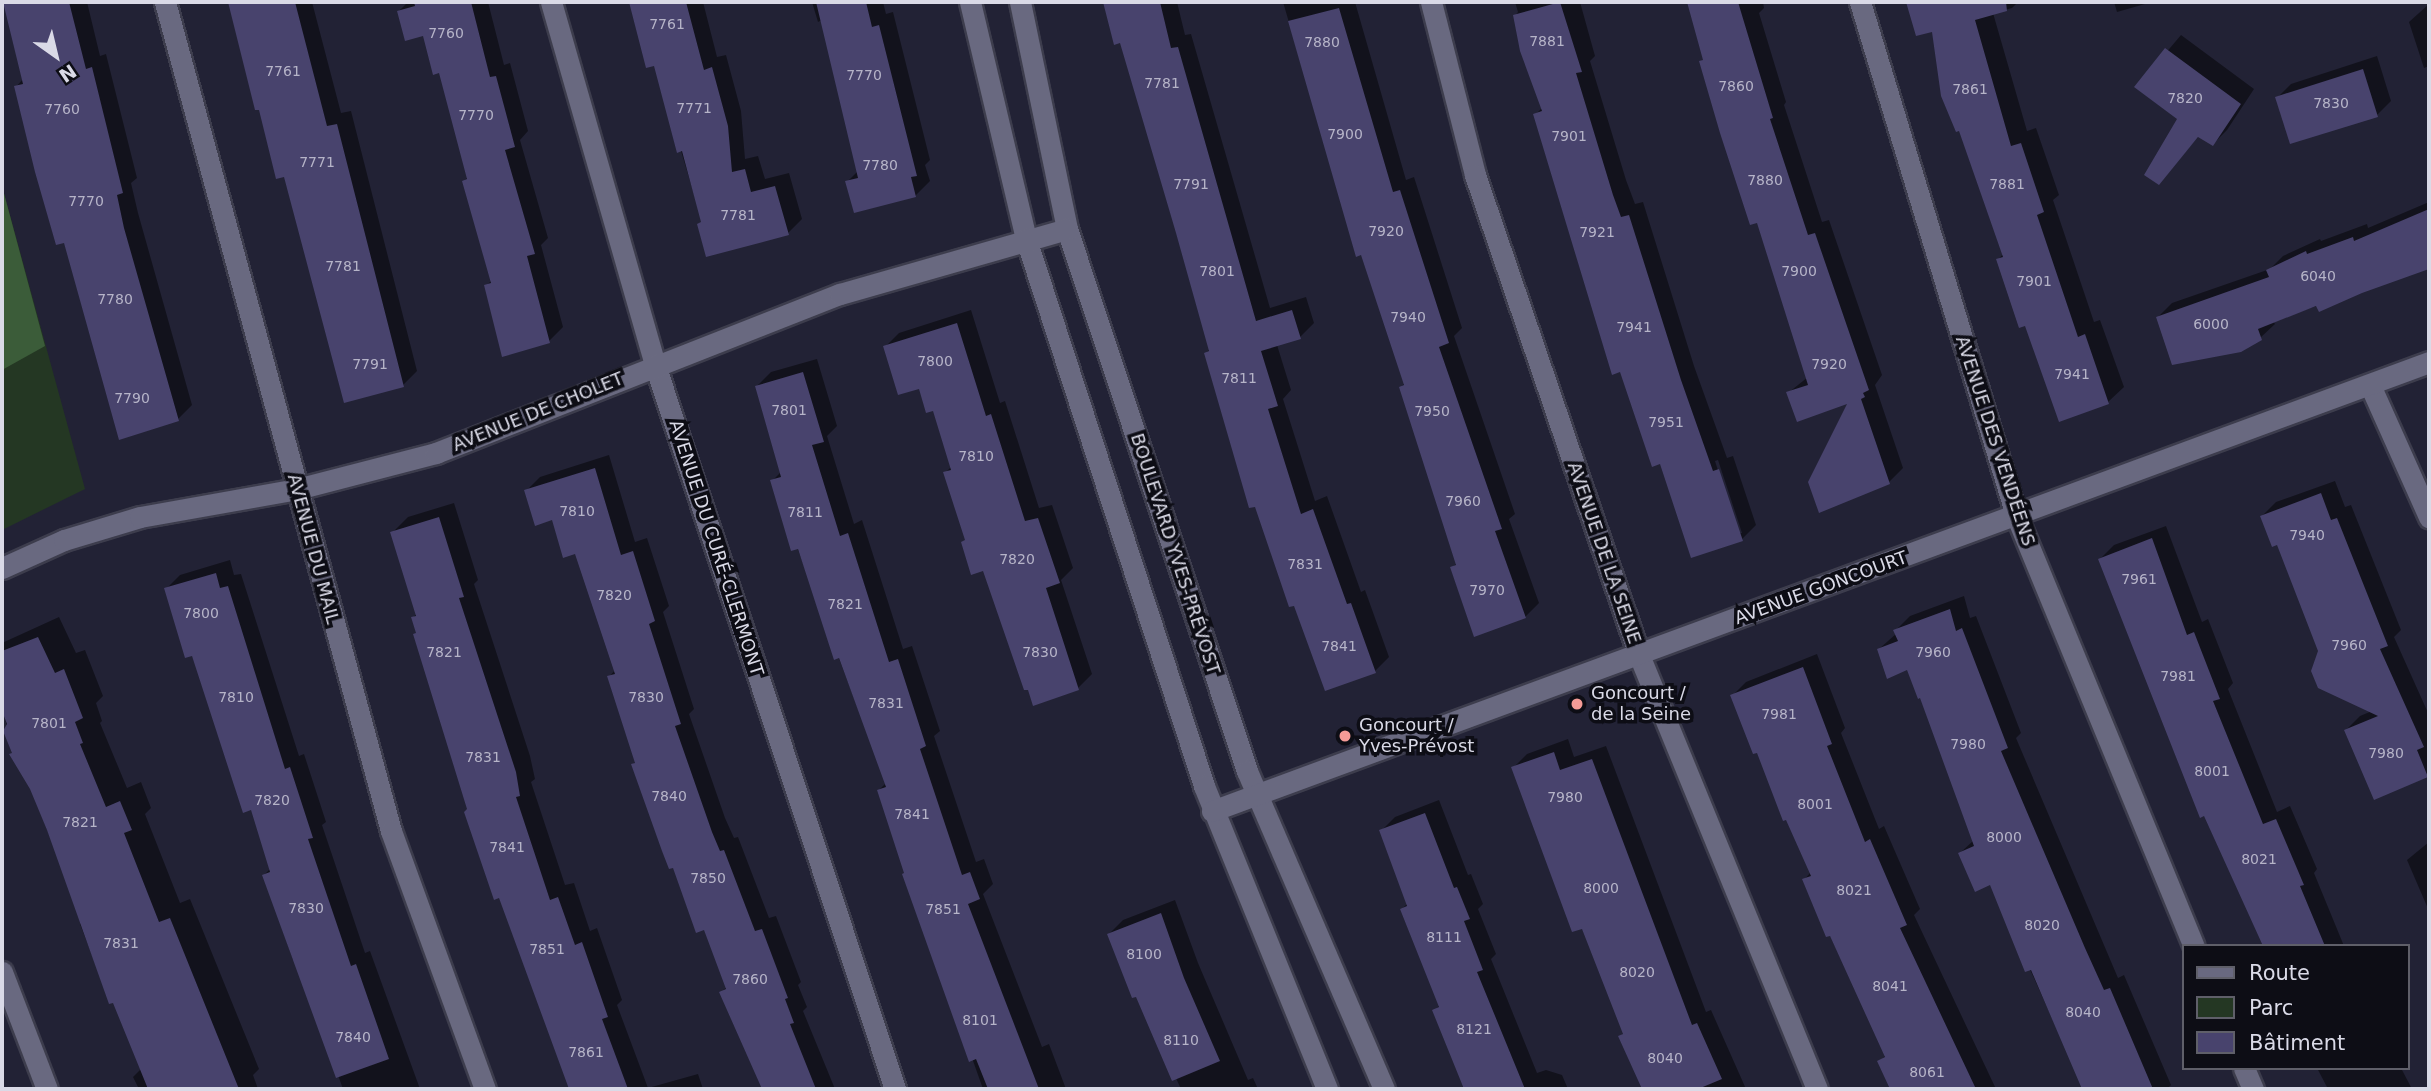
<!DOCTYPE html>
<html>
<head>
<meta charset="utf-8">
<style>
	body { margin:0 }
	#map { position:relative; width:2431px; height:1091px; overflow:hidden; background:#222235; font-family:"DejaVu Sans",sans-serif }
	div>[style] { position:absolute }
	.green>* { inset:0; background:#243723 }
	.forest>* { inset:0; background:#3b5c39 }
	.shadow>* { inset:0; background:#0007 }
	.building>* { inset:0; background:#48436d }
	.roads { filter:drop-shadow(2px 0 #3d3d4d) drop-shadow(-2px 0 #3d3d4d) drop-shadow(0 2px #3d3d4d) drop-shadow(0 -2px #3d3d4d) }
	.minor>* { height:21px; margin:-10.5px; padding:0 10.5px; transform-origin:10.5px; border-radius:10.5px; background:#696980 }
	.dots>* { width:19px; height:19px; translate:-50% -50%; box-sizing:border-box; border:4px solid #0d0d15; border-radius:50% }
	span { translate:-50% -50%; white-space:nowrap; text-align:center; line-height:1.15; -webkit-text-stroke:7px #0d0d15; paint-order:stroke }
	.number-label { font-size:14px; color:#b6b4c8 }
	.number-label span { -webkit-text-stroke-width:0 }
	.street-label { font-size:18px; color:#dadae7 }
	.poi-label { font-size:18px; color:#dadae7 }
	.left { translate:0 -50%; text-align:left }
	.frame { position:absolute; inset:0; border:4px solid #dadae7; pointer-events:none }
	.legend { position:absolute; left:2182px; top:944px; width:228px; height:126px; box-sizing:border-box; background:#0d0d15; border:2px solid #5f5f69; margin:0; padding:9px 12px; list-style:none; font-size:21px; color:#dadae7 }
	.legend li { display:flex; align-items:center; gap:14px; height:35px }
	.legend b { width:35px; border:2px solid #5f5f69 }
	.north { position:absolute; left:21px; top:21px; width:70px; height:70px; -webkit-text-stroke:5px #0d0d15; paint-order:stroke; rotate:146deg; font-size:19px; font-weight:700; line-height:28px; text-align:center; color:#dadae7 }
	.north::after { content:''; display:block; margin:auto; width:24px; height:32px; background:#dadae7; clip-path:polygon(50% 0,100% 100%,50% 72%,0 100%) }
</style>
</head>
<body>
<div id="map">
	<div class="green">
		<div style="clip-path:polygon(2px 186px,85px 489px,2px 530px)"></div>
	</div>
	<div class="forest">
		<div style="clip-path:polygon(2px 186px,45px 346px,2px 370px)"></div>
	</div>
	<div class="shadow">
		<div style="clip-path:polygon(6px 2px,87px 2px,100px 56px,106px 54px,137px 178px,131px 183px,138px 213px,192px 405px,178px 419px,65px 241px,16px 87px,23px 79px)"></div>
		<div style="clip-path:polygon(230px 2px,312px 2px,341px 113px,351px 111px,417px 371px,403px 385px,285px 175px,240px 46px)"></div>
		<div style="clip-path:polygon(408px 2px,488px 2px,504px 65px,510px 63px,528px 131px,520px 140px,548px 238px,541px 245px,563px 327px,549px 341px,486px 286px,492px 280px,464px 181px,468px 177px,440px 71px,424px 34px,399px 11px)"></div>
		<div style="clip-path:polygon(631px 2px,703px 2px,717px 57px,726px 55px,741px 111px,745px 159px,758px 156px,765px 179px,789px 173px,802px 219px,788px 233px,702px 221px,655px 64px,647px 66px)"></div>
		<div style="clip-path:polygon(812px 2px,883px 2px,886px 14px,893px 12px,930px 160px,925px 165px,930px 181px,915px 196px,847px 182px,858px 171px,822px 20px,818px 22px)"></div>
		<div style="clip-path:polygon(1105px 2px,1177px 2px,1185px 35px,1191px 34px,1270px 308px,1306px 297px,1314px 323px,1300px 337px,1277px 345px,1291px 390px,1283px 399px,1315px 501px,1327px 496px,1361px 592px,1365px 590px,1389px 657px,1375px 671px,1206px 353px,1210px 349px,1122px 41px,1116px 42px)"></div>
		<div style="clip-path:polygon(1283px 2px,1355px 2px,1406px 180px,1414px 177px,1462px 328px,1454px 336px,1515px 514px,1509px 519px,1539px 603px,1525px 617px,1452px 568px,1457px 563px,1401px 387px,1405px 383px,1362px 253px,1357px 255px)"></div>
		<div style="clip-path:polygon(evenodd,1515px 2px,1580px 2px,1595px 56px,1590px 61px,1626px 180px,1635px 204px,1643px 202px,1694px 366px,1727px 458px,1733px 456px,1756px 525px,1742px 539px,1661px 462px,1535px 115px,1543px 107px,1515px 16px,1518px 12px,1515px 2px,1718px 460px,1742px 533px,1738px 533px,1715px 461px,1718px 460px)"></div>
		<div style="clip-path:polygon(1689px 2px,1763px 2px,1764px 8px,1759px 13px,1786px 102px,1784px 105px,1822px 222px,1829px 220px,1882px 375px,1875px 385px,1903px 468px,1889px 482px,1820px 511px,1851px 401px,1788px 393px,1808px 377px,1758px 221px,1701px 62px,1705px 58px)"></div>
		<div style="clip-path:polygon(1907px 2px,2018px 2px,2012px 8px,1993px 13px,2027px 131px,2036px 128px,2059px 195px,2053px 200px,2094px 322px,2100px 320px,2124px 387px,2108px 402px,2026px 324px,1998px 260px,2003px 254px,1934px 30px,1917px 34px)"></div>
		<div style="clip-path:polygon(2114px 2px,2152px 2px,2117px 12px)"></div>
		<div style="clip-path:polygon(2429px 4px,2429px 66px,2424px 68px,2409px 22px)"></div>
		<div style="clip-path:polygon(2181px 35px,2254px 89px,2227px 130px,2213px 144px,2199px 136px,2158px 183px,2179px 119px,2137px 87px)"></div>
		<div style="clip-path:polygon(2377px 56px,2391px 101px,2377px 115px,2277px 98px,2291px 84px)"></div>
		<div style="clip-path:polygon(2429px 202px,2429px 267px,2273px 321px,2275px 324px,2260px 338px,2158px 317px,2172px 303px,2270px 269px,2283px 256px,2320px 239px,2321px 241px,2367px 224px,2368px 228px)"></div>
		<div style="clip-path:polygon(971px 310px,1000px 403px,1005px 401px,1039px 508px,1052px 505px,1073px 568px,1061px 580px,1092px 674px,1078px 688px,984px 569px,967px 539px,945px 473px,952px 466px,934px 409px,920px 386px,885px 347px,899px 333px)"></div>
		<div style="clip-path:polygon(817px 359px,837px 426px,827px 436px,854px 524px,862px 520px,903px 649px,912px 646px,940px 731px,934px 736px,976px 862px,984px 859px,993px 884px,983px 894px,1042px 1047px,1049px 1044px,1066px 1089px,983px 1089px,906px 872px,879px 790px,886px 783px,772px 481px,782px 471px,757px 386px,771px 372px)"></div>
		<div style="clip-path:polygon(609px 455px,635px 542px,647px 538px,669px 606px,663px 612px,694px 709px,689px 714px,725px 818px,734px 838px,738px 837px,769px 918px,776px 916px,801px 982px,798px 985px,807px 1007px,803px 1011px,835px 1089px,763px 1089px,721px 992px,727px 987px,705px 928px,633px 765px,636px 761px,609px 677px,615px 670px,576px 551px,554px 518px,526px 491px,540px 477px)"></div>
		<div style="clip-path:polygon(2335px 481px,2345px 507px,2351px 505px,2401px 630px,2394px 637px,2429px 715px,2427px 775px,2346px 730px,2360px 716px,2372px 711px,2320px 651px,2278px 543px,2262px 516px,2276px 502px)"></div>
		<div style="clip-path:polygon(454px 503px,478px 580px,474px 584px,530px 756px,535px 779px,531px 782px,565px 885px,574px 883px,590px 931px,597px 928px,622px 1000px,617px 1005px,648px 1088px,698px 1074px,703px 1089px,572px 1089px,469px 809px,413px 618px,417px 613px,392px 533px,408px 517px)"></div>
		<div style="clip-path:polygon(2166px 526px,2202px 622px,2208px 619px,2233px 683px,2228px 689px,2277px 812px,2290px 806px,2317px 869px,2314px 873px,2344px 946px,2265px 946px,2100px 559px,2114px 545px)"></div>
		<div style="clip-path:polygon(230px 560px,234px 575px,241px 574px,299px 756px,304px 754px,326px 822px,322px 825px,365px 953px,370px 951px,420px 1089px,343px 1089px,296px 959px,293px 960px,264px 875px,271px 868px,252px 808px,166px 589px,180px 575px)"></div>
		<div style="clip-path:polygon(1964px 596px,1970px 618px,1976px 616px,2021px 733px,2016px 738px,2118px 978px,2124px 975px,2171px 1085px,2167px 1089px,2084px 1089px,1991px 883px,1960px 853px,1974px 840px,1921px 695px,1908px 668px,1879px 649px,1897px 633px,1896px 630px,1910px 616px)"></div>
		<div style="clip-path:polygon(59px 617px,76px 653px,85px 650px,103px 696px,96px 703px,102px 721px,100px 723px,127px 788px,141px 782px,151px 808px,145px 814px,180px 903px,190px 899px,259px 1069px,253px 1075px,258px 1089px,139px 1089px,133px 1077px,141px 1069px,114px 1001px,110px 1002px,80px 924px,83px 921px,31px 788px,13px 753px,2px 705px,2px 643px)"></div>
		<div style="clip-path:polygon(1817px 654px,1845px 728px,1841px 733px,1879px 829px,1884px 826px,1920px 909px,1914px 915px,1996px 1089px,1892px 1089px,1880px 1061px,1886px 1055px,1804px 880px,1811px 872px,1732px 696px,1746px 682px)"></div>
		<div style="clip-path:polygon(1568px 739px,1574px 757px,1606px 746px,1706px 1012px,1711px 1010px,1746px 1089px,1643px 1089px,1621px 1036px,1624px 1032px,1583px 927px,1513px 768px,1527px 754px)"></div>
		<div style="clip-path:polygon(1439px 800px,1468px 875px,1471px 874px,1483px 904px,1478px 909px,1496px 954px,1491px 959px,1537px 1073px,1546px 1070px,1562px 1075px,1568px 1089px,1467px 1089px,1434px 1011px,1440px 1005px,1402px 909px,1408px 903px,1381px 831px,1395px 817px)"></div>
		<div style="clip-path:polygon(2429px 842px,2429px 911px,2407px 860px)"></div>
		<div style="clip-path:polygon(1175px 900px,1198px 963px,1248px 1080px,1253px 1078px,1258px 1089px,1181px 1089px,1109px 934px,1123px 920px)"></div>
		<div style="clip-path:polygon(2317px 1068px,2401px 1068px,2412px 1089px,2328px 1089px)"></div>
	</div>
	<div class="building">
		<div style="clip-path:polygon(3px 2px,69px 2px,86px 69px,92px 67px,123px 193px,117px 195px,124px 228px,179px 421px,119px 440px,64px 243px,56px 245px,35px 172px,14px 86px,23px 84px)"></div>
		<div style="clip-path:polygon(228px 2px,295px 2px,327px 126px,337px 124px,404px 387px,344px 403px,284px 177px,276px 179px,259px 110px,255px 110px)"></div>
		<div style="clip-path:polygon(414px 2px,471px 2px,490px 77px,496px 76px,515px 147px,505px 150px,535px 254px,527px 256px,550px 343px,502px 357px,484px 285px,491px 283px,462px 181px,467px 179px,439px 73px,433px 75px,423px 36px,405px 41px,397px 11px,415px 6px)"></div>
		<div style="clip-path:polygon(629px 2px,686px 2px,704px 70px,712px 67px,728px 126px,732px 172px,745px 169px,751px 192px,775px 186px,789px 235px,706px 257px,697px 224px,701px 222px,682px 151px,677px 153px,654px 66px,646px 68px)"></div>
		<div style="clip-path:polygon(816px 2px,866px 2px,872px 27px,879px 25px,917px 176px,911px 177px,916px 197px,854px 213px,845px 181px,858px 178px)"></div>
		<div style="clip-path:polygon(1103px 2px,1160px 2px,1171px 48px,1178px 47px,1256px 321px,1292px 310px,1301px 339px,1261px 351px,1278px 406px,1268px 409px,1301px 514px,1313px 509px,1347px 604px,1351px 603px,1376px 673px,1325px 691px,1294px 606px,1289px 607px,1255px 507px,1249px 508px,1204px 353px,1209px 351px,1176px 233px,1120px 43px,1114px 45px)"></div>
		<div style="clip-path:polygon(1560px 2px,1582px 72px,1576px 73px,1613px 195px,1621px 217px,1629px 215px,1681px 380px,1713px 471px,1719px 469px,1743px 541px,1691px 558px,1660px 464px,1652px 467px,1620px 372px,1612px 375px,1533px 114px,1542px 111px,1520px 51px,1513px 15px)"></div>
		<div style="clip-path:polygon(1687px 2px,1738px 2px,1773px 118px,1770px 119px,1808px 235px,1815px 233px,1869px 390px,1863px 393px,1865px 397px,1861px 399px,1890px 484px,1819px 513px,1808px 482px,1847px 404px,1797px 422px,1786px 392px,1808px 385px,1757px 223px,1750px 225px,1720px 133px,1699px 61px,1703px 60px)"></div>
		<div style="clip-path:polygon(1906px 2px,2006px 2px,2007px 11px,1975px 20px,2011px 146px,2021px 143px,2044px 212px,2037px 215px,2078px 337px,2085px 334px,2109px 404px,2059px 422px,2025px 326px,2019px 328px,1996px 259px,2003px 257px,1959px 131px,1956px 132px,1941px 96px,1932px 32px,1916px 36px)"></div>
		<div style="clip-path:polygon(1339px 8px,1393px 192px,1400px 190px,1449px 343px,1439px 347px,1502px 529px,1495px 531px,1526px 618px,1474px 637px,1450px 567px,1456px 565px,1399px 387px,1404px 385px,1361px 255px,1356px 257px,1288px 21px)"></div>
		<div style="clip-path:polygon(2165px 48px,2241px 104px,2213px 146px,2198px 137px,2159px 185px,2144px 175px,2177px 119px,2134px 87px)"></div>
		<div style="clip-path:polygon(2363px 69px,2378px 117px,2290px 144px,2275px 97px)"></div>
		<div style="clip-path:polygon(2429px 209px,2429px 269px,2362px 293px,2319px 312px,2316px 306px,2258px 329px,2262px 340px,2241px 352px,2172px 365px,2156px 317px,2269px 277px,2266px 270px,2306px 251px,2307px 254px,2353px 237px,2354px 241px)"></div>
		<div style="clip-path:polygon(957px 323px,986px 416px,991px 414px,1025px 521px,1038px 518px,1060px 583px,1046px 588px,1079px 690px,1033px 706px,1028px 690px,1024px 690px,983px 571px,971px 575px,961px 542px,965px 540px,943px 472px,951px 470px,933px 411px,926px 413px,919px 389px,898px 395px,883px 346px)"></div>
		<div style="clip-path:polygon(803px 372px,824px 442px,812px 445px,840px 536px,848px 533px,889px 662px,898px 659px,926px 746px,920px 749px,962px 875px,970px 872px,980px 899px,968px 904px,1039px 1089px,988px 1089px,976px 1059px,969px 1062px,902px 874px,904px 873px,877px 790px,886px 787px,839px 658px,834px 660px,798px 549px,791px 551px,770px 480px,781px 477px,755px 386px)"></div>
		<div style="clip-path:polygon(595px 468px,621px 555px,633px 551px,655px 621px,649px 624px,681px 724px,675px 726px,712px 832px,720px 851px,724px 850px,755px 931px,762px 929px,788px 998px,785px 999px,794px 1023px,790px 1024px,816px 1089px,762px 1089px,719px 992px,726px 989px,704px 930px,696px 933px,673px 868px,669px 869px,662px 851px,631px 764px,635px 763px,607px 676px,615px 674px,575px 554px,563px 558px,552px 520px,535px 526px,524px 490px)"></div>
		<div style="clip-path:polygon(2321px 493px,2331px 520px,2337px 518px,2388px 646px,2380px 649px,2424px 747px,2417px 750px,2428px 777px,2374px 800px,2344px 730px,2378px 716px,2318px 688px,2311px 671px,2318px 651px,2277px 545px,2272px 547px,2260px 516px)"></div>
		<div style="clip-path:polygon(439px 517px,464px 597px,459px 598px,516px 772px,520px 796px,516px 797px,550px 900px,558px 897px,575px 945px,582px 942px,608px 1017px,602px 1019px,628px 1089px,569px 1089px,499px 898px,494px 900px,464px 812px,467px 809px,413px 634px,416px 633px,411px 617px,416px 616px,390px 532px)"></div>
		<div style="clip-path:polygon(2152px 538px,2187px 635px,2194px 632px,2220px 699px,2213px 701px,2263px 824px,2276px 819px,2304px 885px,2300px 886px,2325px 946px,2263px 946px,2204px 816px,2200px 818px,2098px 559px)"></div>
		<div style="clip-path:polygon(216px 573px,220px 588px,228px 586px,285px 769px,290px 767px,313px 838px,308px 839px,351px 966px,356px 964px,389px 1059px,336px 1078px,262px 875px,270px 872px,251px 810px,243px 813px,192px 656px,185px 658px,164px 588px)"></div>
		<div style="clip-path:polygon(1950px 609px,1956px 631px,1962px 628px,2008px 748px,2001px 751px,2085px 948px,2104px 990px,2110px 988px,2153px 1089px,2082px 1089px,2031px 970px,2025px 972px,1990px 885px,1975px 892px,1958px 853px,1974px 846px,1920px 698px,1918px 699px,1907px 670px,1887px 679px,1877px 649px,1898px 641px,1893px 630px)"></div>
		<div style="clip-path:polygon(38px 637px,55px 673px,64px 669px,83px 718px,75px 722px,83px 743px,80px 744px,106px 807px,120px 801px,132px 830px,124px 833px,159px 922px,170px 918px,239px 1089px,148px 1089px,113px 1003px,109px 1004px,47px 830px,30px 789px,9px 754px,12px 753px,3px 731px,7px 724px,2px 711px,2px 651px)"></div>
		<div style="clip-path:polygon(1803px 667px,1832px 744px,1827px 746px,1865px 842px,1870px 839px,1907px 925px,1900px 928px,1976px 1089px,1890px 1089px,1877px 1061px,1885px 1057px,1830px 936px,1826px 937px,1802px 879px,1811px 876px,1786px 820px,1783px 821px,1757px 753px,1753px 754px,1730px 695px)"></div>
		<div style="clip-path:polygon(1554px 752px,1560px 770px,1592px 759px,1692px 1025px,1697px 1023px,1722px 1079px,1698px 1089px,1642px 1089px,1618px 1036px,1623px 1034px,1582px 929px,1572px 932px,1511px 767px)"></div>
		<div style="clip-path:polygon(1425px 813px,1454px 888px,1457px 887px,1470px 919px,1464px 921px,1483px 970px,1477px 972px,1525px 1089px,1464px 1089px,1432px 1010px,1439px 1007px,1400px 909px,1407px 906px,1379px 830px)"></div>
		<div style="clip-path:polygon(1161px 913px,1184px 978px,1220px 1061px,1172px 1081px,1136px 997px,1132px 998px,1107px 934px)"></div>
	</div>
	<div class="roads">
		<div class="minor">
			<div style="left:165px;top:2px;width:859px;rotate:74.75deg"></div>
			<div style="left:391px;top:831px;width:275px;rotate:70deg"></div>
			<div style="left:551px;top:2px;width:378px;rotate:74deg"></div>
			<div style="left:655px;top:365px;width:763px;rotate:71.66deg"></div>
			<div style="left:970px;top:2px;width:244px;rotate:76.7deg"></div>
			<div style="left:1026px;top:239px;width:575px;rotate:71.97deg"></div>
			<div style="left:1204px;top:786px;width:327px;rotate:67.9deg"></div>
			<div style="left:1020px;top:2px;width:232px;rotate:78.3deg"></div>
			<div style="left:1067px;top:229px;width:571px;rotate:71.63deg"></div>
			<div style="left:1247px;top:771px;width:346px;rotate:66.7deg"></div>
			<div style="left:1431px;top:2px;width:179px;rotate:75.7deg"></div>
			<div style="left:1475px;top:175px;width:507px;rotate:71.14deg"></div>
			<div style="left:1639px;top:655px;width:469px;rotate:67.7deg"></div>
			<div style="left:1860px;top:2px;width:536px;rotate:73.09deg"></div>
			<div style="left:2016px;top:515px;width:466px;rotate:67.6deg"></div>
			<div style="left:2370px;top:385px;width:145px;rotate:65.9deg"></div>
			<div style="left:2px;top:568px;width:68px;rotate:-24.3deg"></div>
			<div style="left:64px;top:540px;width:79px;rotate:-16.8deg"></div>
			<div style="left:140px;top:517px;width:159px;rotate:-10.1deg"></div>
			<div style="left:297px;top:489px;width:144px;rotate:-14.5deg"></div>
			<div style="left:436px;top:453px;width:434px;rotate:-21.5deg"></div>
			<div style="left:840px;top:294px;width:236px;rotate:-16deg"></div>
			<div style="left:1212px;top:811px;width:1297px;rotate:-20.25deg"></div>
			<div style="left:2px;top:972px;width:125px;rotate:69deg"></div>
			<div style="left:2244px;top:1068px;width:23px;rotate:67deg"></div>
		</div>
	</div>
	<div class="dots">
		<div style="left:1577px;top:704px;background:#f59b97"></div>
		<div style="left:1345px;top:736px;background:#f59b97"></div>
	</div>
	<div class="number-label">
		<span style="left:667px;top:24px">7761</span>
		<span style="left:446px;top:33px">7760</span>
		<span style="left:1547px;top:41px">7881</span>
		<span style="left:1322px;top:42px">7880</span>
		<span style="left:283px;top:71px">7761</span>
		<span style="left:864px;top:75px">7770</span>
		<span style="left:1162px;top:83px">7781</span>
		<span style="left:1736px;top:86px">7860</span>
		<span style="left:1970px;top:89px">7861</span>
		<span style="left:2185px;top:98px">7820</span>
		<span style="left:2331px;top:103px">7830</span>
		<span style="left:694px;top:108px">7771</span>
		<span style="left:62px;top:109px">7760</span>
		<span style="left:476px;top:115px">7770</span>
		<span style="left:1345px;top:134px">7900</span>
		<span style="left:1569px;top:136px">7901</span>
		<span style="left:317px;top:162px">7771</span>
		<span style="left:880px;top:165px">7780</span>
		<span style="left:1765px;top:180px">7880</span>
		<span style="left:1191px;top:184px">7791</span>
		<span style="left:2007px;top:184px">7881</span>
		<span style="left:86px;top:201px">7770</span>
		<span style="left:738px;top:215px">7781</span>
		<span style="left:1386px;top:231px">7920</span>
		<span style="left:1597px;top:232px">7921</span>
		<span style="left:343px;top:266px">7781</span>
		<span style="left:1217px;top:271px">7801</span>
		<span style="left:1799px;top:271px">7900</span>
		<span style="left:2318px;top:276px">6040</span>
		<span style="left:2034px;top:281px">7901</span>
		<span style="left:115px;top:299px">7780</span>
		<span style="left:1408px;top:317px">7940</span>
		<span style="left:2211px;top:324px">6000</span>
		<span style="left:1634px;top:327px">7941</span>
		<span style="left:935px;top:361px">7800</span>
		<span style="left:370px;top:364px">7791</span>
		<span style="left:1829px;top:364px">7920</span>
		<span style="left:2072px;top:374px">7941</span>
		<span style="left:1239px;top:378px">7811</span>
		<span style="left:132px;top:398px">7790</span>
		<span style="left:789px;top:410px">7801</span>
		<span style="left:1432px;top:411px">7950</span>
		<span style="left:1666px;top:422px">7951</span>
		<span style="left:976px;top:456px">7810</span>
		<span style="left:1463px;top:501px">7960</span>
		<span style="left:577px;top:511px">7810</span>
		<span style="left:805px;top:512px">7811</span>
		<span style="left:2307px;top:535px">7940</span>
		<span style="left:1017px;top:559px">7820</span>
		<span style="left:1305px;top:564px">7831</span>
		<span style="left:2139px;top:579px">7961</span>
		<span style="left:1487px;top:590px">7970</span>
		<span style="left:614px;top:595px">7820</span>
		<span style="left:845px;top:604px">7821</span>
		<span style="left:201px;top:613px">7800</span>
		<span style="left:2349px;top:645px">7960</span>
		<span style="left:1339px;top:646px">7841</span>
		<span style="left:444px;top:652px">7821</span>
		<span style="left:1040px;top:652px">7830</span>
		<span style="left:1933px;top:652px">7960</span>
		<span style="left:2178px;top:676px">7981</span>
		<span style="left:236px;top:697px">7810</span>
		<span style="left:646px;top:697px">7830</span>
		<span style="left:886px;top:703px">7831</span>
		<span style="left:1779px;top:714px">7981</span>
		<span style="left:49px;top:723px">7801</span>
		<span style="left:1968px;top:744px">7980</span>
		<span style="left:2386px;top:753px">7980</span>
		<span style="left:483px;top:757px">7831</span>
		<span style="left:2212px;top:771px">8001</span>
		<span style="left:669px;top:796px">7840</span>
		<span style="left:1565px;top:797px">7980</span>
		<span style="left:272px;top:800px">7820</span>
		<span style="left:1815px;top:804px">8001</span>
		<span style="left:912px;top:814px">7841</span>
		<span style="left:80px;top:822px">7821</span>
		<span style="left:2004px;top:837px">8000</span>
		<span style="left:507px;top:847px">7841</span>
		<span style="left:2259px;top:859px">8021</span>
		<span style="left:708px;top:878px">7850</span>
		<span style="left:1601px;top:888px">8000</span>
		<span style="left:1854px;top:890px">8021</span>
		<span style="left:306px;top:908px">7830</span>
		<span style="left:943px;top:909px">7851</span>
		<span style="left:2042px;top:925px">8020</span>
		<span style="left:1444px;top:937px">8111</span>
		<span style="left:121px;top:943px">7831</span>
		<span style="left:547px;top:949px">7851</span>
		<span style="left:1144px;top:954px">8100</span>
		<span style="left:1637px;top:972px">8020</span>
		<span style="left:750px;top:979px">7860</span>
		<span style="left:1890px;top:986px">8041</span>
		<span style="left:2083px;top:1012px">8040</span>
		<span style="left:980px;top:1020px">8101</span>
		<span style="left:1474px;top:1029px">8121</span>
		<span style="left:353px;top:1037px">7840</span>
		<span style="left:1181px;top:1040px">8110</span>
		<span style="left:586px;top:1052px">7861</span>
		<span style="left:1665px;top:1058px">8040</span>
		<span style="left:1927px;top:1072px">8061</span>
	</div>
	<div class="street-label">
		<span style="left:538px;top:412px;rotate:-22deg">AVENUE DE CHOLET</span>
		<span style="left:1995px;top:441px;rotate:72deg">AVENUE DES VENDÉENS</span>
		<span style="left:716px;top:548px;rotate:72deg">AVENUE DU CURÉ-CLERMONT</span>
		<span style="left:313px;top:549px;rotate:75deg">AVENUE DU MAIL</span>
		<span style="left:1604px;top:553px;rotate:71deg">AVENUE DE LA SEINE</span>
		<span style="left:1175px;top:554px;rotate:72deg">BOULEVARD YVES-PRÉVOST</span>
		<span style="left:1821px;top:588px;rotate:-20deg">AVENUE GONCOURT</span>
	</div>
	<div class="poi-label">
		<span class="left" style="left:1591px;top:704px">Goncourt /<br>de la Seine</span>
		<span class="left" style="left:1359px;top:736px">Goncourt /<br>Yves-Prévost</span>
	</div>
	<div class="frame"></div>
	<ul class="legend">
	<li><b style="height:9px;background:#696980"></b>Route</li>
	<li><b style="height:19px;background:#243723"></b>Parc</li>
	<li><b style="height:19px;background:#48436d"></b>Bâtiment</li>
	</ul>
	<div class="north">N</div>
</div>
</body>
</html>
